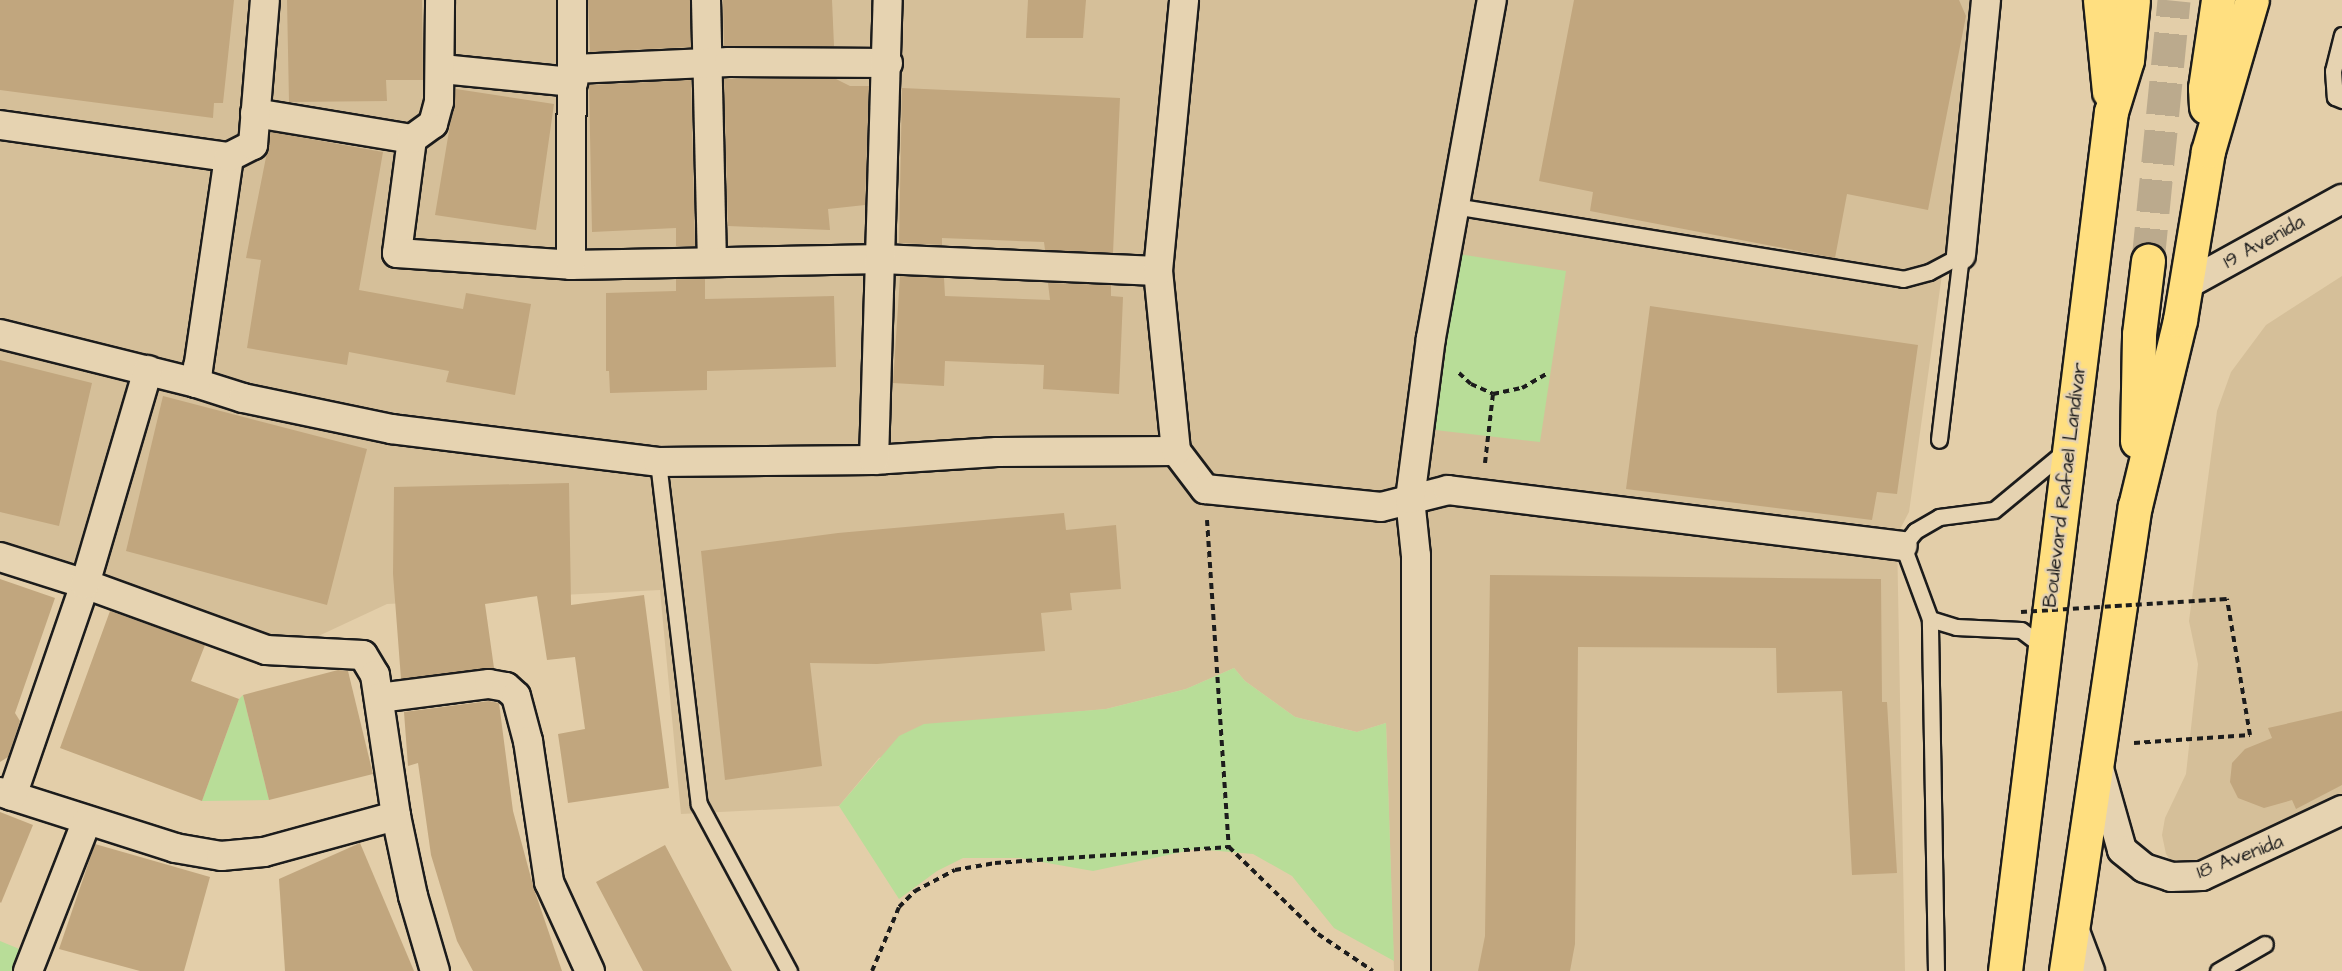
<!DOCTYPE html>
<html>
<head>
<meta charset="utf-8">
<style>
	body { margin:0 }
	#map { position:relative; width:2342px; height:971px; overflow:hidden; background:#e3cea9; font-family:"Architects Daughter",sans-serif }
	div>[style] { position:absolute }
	.built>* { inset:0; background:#d5bf99 }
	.green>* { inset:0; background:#b8dd98 }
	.building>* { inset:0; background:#c1a67e }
	.primary-tunnel>* { height:33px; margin-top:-16.5px; transform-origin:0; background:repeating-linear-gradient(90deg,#bbaa8d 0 33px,transparent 0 49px) }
	.path>* { height:4px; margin-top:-2px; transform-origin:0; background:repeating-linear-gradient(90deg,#1c1c1c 0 6px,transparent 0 10.5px) }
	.roads { filter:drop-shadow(2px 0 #1c1c1c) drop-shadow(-2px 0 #1c1c1c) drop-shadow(0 2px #1c1c1c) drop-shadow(0 -2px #1c1c1c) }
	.lane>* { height:15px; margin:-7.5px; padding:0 7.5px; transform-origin:7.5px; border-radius:7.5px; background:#e6d3b1 }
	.street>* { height:28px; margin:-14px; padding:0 14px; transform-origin:14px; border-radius:14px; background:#e6d3b1 }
	.primary>* { height:33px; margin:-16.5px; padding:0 16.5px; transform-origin:16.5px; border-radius:16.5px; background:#ffdf80 }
	.path-bridge>* { height:4px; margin-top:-2px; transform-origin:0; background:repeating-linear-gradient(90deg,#1c1c1c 0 6px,transparent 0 10.5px) }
	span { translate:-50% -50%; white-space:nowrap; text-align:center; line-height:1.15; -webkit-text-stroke:5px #e6d3b1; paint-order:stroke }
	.street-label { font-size:20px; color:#1c1c1c }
</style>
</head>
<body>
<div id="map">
	<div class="built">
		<div style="clip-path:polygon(0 0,1980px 0,1909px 512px,1897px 535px,1905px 971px,1394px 971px,1386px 723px,1357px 732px,1295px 717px,1245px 681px,1234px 668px,1186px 689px,1106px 709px,1040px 715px,879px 758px,839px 806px,681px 814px,660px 590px,387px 604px,297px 646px,0 551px)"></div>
		<div style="clip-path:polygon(2342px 276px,2342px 813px,2231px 871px,2176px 868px,2166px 854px,2162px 835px,2165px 818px,2186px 774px,2198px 664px,2189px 621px,2217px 411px,2231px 372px,2266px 325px)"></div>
	</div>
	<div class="green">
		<div style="clip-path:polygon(1459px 254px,1566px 271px,1540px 442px,1435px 430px)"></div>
		<div style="clip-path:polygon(1234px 668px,1245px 681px,1295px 717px,1357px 732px,1386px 723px,1394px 961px,1394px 971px,1394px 961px,1334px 928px,1292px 876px,1253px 854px,1196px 849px,1093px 871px,1019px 858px,963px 858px,937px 871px,899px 899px,839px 806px,899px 736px,924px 724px,1106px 709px,1186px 689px)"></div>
		<div style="clip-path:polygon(243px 695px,269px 800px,202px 801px,239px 699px)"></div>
		<div style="clip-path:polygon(0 941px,29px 953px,22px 971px,0 971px)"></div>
	</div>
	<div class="building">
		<div style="clip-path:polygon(0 0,234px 0,223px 103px,214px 103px,213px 118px,0 90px)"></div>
		<div style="clip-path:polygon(287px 0,422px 0,423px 80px,386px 80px,387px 101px,289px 102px)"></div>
		<div style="clip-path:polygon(588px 0,690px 0,691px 47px,590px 52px)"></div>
		<div style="clip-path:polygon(723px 0,832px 0,834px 46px,724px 46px)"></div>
		<div style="clip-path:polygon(1028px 0,1086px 0,1083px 38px,1026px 38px)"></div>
		<div style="clip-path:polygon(1574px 0,1959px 0,1966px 16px,1928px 210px,1847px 194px,1835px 258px,1590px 211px,1593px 192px,1539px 181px)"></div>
		<div style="clip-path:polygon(724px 79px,836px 79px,850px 86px,869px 86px,865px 205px,828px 209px,830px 230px,728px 226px)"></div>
		<div style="clip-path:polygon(691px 80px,695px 246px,676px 246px,676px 228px,592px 232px,589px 85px)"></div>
		<div style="clip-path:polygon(902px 88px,1120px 98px,1113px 253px,1045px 250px,1044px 242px,942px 238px,942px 245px,899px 243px)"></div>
		<div style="clip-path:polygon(456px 89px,554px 104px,536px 230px,435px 215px)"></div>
		<div style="clip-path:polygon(271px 132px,383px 152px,359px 290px,463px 309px,466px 293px,531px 304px,515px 395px,446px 382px,449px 371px,349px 352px,347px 365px,247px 348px,261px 260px,246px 258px)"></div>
		<div style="clip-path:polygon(900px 276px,944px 278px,945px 296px,1050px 300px,1048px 283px,1111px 285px,1111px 296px,1123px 297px,1119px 394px,1043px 389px,1044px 365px,945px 361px,944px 386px,893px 383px)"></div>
		<div style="clip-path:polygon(676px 279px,705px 279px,705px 299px,834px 296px,836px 367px,707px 371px,707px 390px,610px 393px,609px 371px,606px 371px,606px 293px,676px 291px)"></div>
		<div style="clip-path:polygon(1650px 306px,1918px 345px,1897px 494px,1877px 492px,1872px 520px,1626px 489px)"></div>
		<div style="clip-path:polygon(0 360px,92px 383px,59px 526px,0 512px)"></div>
		<div style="clip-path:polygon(163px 396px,367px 449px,327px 605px,126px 551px)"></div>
		<div style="clip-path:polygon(569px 483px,571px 605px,644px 595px,669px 788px,568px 803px,558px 734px,585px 729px,575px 657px,547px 660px,537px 596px,485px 604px,494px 668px,401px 679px,393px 574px,394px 487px)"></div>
		<div style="clip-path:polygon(1064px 513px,1066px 530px,1116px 525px,1121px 589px,1070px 593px,1072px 610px,1041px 613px,1045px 651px,877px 664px,810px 663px,822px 766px,725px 780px,701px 551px,838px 533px)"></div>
		<div style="clip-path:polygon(1490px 575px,1881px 579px,1882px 702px,1887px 702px,1897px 873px,1852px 875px,1842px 691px,1777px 693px,1776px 648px,1578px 647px,1575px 944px,1570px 971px,1478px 971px,1485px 936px)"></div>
		<div style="clip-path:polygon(0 579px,55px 598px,15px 713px,20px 721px,8px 757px,0 762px)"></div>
		<div style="clip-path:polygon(110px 611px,205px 645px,191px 681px,239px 699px,202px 801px,60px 748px)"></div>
		<div style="clip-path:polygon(338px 670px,348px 671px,373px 774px,269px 800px,243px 695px)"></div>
		<div style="clip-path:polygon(489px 701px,499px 703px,513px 811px,534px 889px,562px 971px,473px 971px,457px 941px,431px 855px,418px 763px,408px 766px,404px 712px)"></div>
		<div style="clip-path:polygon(2342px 711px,2342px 785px,2296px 809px,2292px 800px,2264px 808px,2238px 798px,2230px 782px,2232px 763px,2245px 749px,2272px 738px,2268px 728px)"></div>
		<div style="clip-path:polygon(0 812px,33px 825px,1px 903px,0 902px)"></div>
		<div style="clip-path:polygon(360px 843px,414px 971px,285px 971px,279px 879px)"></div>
		<div style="clip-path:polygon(95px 844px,210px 877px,184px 971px,140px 971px,59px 949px)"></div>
		<div style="clip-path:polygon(665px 845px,726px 960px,732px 971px,643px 971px,596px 882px)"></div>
	</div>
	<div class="primary-tunnel">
		<div style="left:2148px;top:261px;width:262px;rotate:-84.3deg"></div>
	</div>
	<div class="path">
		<div style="left:1459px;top:373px;width:16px;rotate:43deg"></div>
		<div style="left:1471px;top:384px;width:24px;rotate:24deg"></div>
		<div style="left:1493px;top:394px;width:30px;rotate:-12deg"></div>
		<div style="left:1522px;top:388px;width:28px;rotate:-30deg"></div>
		<div style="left:1485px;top:463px;width:69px;rotate:-83.4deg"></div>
		<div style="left:1207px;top:520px;width:328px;rotate:86.2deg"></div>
		<div style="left:1229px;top:847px;width:124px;rotate:44.3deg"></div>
		<div style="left:1318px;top:934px;width:66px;rotate:33.9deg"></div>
		<div style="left:2134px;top:743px;width:116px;rotate:-3.9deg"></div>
		<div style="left:2250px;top:735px;width:138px;rotate:-99.6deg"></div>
		<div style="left:872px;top:971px;width:69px;rotate:-67.1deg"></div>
		<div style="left:899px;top:907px;width:23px;rotate:-45deg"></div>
		<div style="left:915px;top:891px;width:45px;rotate:-27.7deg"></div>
		<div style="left:955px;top:870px;width:41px;rotate:-9.9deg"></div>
		<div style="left:995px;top:863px;width:235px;rotate:-3.9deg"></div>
	</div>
	<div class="roads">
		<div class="lane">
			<div style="left:2342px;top:35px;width:37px;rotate:104deg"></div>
			<div style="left:2333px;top:71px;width:26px;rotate:86deg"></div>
			<div style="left:2335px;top:97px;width:8px;rotate:23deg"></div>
			<div style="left:1454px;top:206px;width:455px;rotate:9.2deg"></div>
			<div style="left:1903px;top:279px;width:27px;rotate:-15deg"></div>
			<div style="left:1929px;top:272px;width:36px;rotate:-28deg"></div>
			<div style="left:1961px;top:255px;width:186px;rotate:96.8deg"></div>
			<div style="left:658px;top:462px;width:344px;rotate:83.2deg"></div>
			<div style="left:699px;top:804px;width:190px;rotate:61.7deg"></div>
			<div style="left:1930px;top:619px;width:27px;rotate:17deg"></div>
			<div style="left:1956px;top:627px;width:65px;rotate:2.6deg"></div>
			<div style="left:2021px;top:630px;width:30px;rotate:37deg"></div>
			<div style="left:1936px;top:971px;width:352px;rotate:-91deg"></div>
			<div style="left:1930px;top:619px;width:78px;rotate:-110.3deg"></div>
			<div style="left:1903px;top:546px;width:19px;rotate:-51deg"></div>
			<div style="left:1915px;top:531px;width:28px;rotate:-30deg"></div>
			<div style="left:1939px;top:517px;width:55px;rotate:-7.3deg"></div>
			<div style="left:1994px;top:510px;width:92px;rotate:-39.7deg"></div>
			<div style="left:2218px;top:971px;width:54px;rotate:-29.9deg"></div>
		</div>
		<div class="street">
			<div style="left:706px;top:0;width:262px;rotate:88.7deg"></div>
			<div style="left:442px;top:69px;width:132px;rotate:5.7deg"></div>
			<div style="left:574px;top:69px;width:155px;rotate:-2.6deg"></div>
			<div style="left:729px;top:62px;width:159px;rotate:0.4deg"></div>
			<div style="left:255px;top:113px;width:159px;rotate:9.4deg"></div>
			<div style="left:412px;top:139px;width:115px;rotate:97.5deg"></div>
			<div style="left:397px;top:253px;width:174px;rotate:3.9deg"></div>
			<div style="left:571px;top:265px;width:312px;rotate:-1.1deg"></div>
			<div style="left:883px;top:259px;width:275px;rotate:2.5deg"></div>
			<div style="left:0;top:125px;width:231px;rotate:8deg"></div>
			<div style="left:229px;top:157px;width:228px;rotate:98.3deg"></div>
			<div style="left:196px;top:383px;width:49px;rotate:17.7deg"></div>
			<div style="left:243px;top:398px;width:151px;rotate:11.8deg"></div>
			<div style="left:391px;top:429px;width:269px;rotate:7deg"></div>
			<div style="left:658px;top:462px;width:216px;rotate:-0.5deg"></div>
			<div style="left:874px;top:460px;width:123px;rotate:-3.7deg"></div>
			<div style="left:997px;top:452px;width:179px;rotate:-0.3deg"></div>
			<div style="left:1176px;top:451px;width:48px;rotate:52.7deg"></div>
			<div style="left:1205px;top:489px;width:177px;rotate:5.8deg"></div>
			<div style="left:1381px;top:507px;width:69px;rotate:-14.2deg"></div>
			<div style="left:1448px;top:490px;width:458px;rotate:7deg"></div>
			<div style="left:412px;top:139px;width:26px;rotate:-36deg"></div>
			<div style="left:433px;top:124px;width:23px;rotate:-75deg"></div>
			<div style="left:439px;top:102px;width:102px;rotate:-89.4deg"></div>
			<div style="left:229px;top:157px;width:27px;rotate:-27deg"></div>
			<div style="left:253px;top:145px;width:145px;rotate:-85.3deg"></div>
			<div style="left:1961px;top:255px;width:256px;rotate:-84.4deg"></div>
			<div style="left:571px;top:265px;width:265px;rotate:-89.8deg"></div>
			<div style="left:2186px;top:285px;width:178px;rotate:-28.9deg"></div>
			<div style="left:0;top:334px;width:202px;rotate:14deg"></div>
			<div style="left:196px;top:383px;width:17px;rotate:-83deg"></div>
			<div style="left:1176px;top:451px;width:181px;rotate:-95.7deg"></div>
			<div style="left:1158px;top:271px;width:272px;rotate:-84.5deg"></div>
			<div style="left:874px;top:460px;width:460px;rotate:-88.3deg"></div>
			<div style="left:0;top:557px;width:89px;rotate:17.6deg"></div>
			<div style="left:85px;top:584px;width:193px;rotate:20deg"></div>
			<div style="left:266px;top:650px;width:97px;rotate:3deg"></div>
			<div style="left:363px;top:655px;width:23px;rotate:59deg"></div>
			<div style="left:375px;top:675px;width:143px;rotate:81.5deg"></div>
			<div style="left:396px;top:816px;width:82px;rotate:78deg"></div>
			<div style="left:413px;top:896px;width:78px;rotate:73.7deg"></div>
			<div style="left:379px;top:698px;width:111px;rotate:-7.3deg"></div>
			<div style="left:489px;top:684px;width:17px;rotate:10deg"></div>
			<div style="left:506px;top:687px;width:13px;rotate:42deg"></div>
			<div style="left:516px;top:696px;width:47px;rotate:75.1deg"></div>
			<div style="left:528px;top:741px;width:143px;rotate:81.5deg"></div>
			<div style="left:549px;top:882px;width:98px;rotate:65.3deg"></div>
			<div style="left:2098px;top:765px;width:88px;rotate:74.2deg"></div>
			<div style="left:2122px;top:850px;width:28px;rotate:39deg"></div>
			<div style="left:2144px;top:868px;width:28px;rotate:18deg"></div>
			<div style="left:2171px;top:877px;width:31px;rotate:-2deg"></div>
			<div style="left:2202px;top:876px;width:155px;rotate:-25.2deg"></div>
			<div style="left:0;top:792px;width:184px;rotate:17.7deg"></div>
			<div style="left:175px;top:848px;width:47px;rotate:9.9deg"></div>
			<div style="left:221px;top:856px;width:43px;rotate:-5.3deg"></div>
			<div style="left:264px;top:852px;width:137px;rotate:-15.3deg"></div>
			<div style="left:12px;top:796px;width:224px;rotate:-71deg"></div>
			<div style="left:85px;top:584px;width:223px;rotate:-73.6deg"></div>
			<div style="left:2073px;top:926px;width:48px;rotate:69.3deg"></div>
			<div style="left:28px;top:971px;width:159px;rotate:-68.6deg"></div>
			<div style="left:1416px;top:971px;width:415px;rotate:-90deg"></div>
			<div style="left:1416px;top:556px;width:57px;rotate:-96deg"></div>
			<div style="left:1410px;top:499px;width:162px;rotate:-82.6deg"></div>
			<div style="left:1431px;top:338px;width:343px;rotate:-79.8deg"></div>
		</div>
		<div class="primary">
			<div style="left:2100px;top:0;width:92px;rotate:84.4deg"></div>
			<div style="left:2206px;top:107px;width:19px;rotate:-93deg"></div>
			<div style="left:2205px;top:88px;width:89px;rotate:-81.6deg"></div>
			<div style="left:2137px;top:441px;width:107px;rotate:-88.9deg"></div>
			<div style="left:2139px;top:334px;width:74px;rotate:-83deg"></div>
			<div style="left:2005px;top:971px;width:866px;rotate:-82.97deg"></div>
			<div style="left:2111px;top:112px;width:54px;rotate:-72.9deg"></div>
			<div style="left:2127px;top:60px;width:60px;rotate:-84.3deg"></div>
			<div style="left:2066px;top:971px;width:470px;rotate:-81.6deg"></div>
			<div style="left:2135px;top:506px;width:191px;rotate:-76.4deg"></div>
			<div style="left:2180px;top:320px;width:171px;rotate:-80.6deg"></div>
			<div style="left:2208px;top:151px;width:157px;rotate:-73.8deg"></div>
		</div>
	</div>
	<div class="path-bridge">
		<div style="left:2021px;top:612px;width:206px;rotate:-3.6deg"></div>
	</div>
	<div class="street-label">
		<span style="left:2264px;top:242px;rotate:-29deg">19 Avenida</span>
		<span style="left:2065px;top:485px;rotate:-83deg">Boulevard Rafael Landívar</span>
		<span style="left:2240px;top:857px;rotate:-21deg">18 Avenida</span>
	</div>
</div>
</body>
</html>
